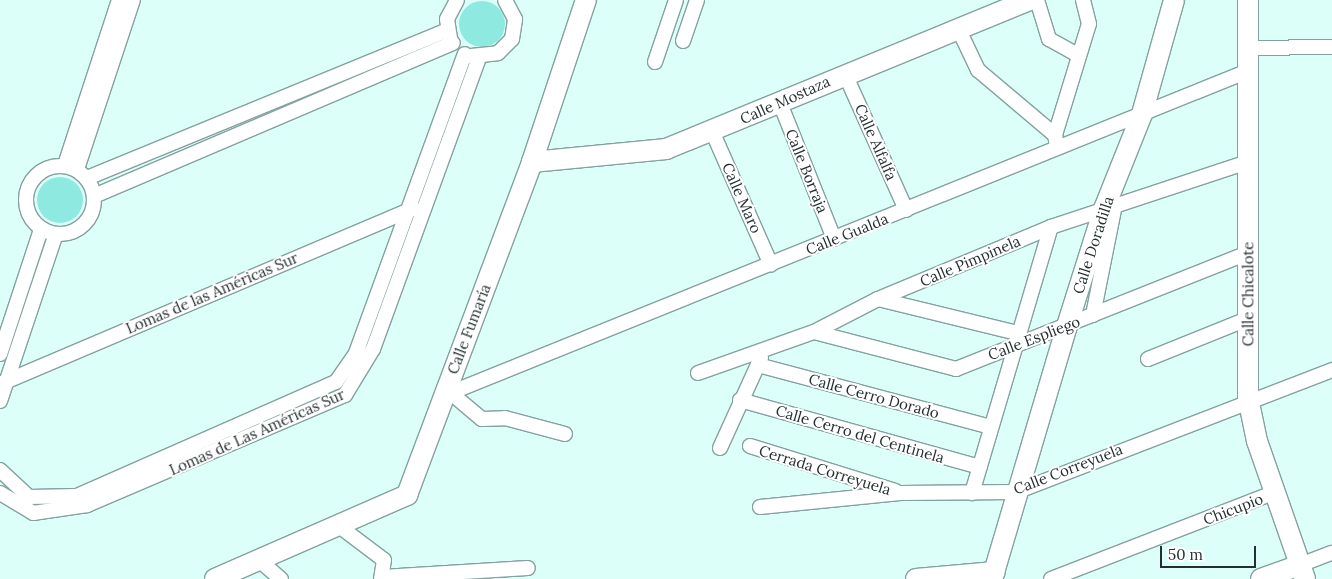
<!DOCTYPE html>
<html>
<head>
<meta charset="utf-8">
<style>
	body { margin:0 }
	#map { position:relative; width:1332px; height:579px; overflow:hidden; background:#ddfffa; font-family:Lora,serif }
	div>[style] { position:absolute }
	.green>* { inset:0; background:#8eeae1 }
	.round { border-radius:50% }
	.roads { filter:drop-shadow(1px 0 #83a29f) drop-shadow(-1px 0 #83a29f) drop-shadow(0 1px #83a29f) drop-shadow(0 -1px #83a29f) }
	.street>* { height:14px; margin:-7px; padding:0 7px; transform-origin:7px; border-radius:7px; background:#fff }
	.street>.ring { margin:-7px; padding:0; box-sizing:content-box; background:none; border:14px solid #fff; border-radius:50% }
	.secondary>* { height:20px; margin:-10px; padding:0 10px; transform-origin:10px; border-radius:10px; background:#fff }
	span { translate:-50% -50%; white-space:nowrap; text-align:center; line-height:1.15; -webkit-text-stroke:4px #fff; paint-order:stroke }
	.street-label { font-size:15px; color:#24302f }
	.scale { position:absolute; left:1160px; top:546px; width:96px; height:22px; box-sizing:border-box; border:2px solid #24302f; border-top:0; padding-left:6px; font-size:15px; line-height:18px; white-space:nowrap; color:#24302f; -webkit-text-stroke:4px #fff; paint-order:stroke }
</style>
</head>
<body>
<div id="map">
	<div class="green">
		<div class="round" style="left:459px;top:1px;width:46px;height:46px"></div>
		<div class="round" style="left:37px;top:177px;width:46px;height:46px"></div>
	</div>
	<div class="roads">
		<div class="street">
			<div style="left:1037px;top:0;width:41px;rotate:72.9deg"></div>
			<div style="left:1049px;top:39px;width:33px;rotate:29deg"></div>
			<div style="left:958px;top:28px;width:47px;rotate:64.5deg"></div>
			<div style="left:978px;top:70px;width:101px;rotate:40.2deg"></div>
			<div style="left:450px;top:38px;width:19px;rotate:-99deg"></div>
			<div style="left:447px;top:19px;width:21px;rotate:-62deg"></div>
			<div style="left:683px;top:41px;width:43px;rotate:-71.1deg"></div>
			<div style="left:1249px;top:48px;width:83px;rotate:-0.7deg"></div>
			<div style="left:471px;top:56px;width:27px;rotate:-6deg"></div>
			<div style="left:498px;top:53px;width:20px;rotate:-45deg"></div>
			<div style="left:512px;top:39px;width:20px;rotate:-81deg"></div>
			<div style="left:515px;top:19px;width:21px;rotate:-118deg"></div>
			<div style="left:655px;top:62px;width:65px;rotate:-71.3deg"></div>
			<div style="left:845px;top:74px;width:149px;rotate:65.8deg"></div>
			<div style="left:780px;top:103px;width:146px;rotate:68.3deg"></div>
			<div style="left:712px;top:131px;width:146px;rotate:66.2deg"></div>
			<div style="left:1057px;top:147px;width:12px;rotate:-99deg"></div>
			<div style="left:1055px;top:135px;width:116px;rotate:-73deg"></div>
			<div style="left:1089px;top:24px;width:25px;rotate:-104deg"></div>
			<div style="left:65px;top:165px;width:174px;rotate:-71.9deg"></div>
			<div class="ring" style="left:26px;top:166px;width:54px;height:54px"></div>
			<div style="left:77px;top:169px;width:178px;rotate:-71.7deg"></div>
			<div style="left:87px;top:178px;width:390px;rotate:-22.3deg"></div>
			<div style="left:94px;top:196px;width:390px;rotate:-23.1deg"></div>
			<div style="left:878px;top:299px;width:144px;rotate:13.7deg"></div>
			<div style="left:1093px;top:315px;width:112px;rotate:-78.7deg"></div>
			<div style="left:814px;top:332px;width:147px;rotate:14.6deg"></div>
			<div style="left:956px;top:369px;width:314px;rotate:-21.7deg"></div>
			<div style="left:0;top:354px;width:132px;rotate:-71.8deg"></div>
			<div style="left:1148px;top:359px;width:107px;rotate:-22deg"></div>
			<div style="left:758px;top:365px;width:241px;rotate:14.9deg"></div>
			<div style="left:698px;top:373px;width:123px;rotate:-19.5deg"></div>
			<div style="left:814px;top:332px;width:72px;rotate:-27.3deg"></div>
			<div style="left:878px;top:299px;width:187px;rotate:-22.6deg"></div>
			<div style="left:1051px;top:227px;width:207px;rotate:-18.3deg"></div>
			<div style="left:0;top:384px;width:449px;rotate:-23deg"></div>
			<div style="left:452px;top:394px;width:39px;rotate:40deg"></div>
			<div style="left:482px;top:419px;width:23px;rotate:-2deg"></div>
			<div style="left:505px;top:418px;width:62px;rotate:14.9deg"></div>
			<div style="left:445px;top:395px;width:866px;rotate:-21.97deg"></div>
			<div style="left:740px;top:400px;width:249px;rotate:15.6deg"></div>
			<div style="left:0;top:401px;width:176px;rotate:-71.5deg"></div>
			<div style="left:750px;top:446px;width:152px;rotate:17.2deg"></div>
			<div style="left:720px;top:448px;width:99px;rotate:-65.5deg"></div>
			<div style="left:0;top:470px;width:40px;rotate:43deg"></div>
			<div style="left:29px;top:497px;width:48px;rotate:-1.2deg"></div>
			<div style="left:77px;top:496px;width:283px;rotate:-23.8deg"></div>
			<div style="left:336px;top:382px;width:35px;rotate:-55deg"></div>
			<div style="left:356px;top:353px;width:318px;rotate:-70deg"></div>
			<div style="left:0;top:493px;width:39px;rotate:31deg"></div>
			<div style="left:33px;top:513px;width:55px;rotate:-8.4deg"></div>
			<div style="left:87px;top:505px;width:280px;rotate:-23.1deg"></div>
			<div style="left:345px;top:395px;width:54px;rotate:-58.7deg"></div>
			<div style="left:373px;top:349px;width:310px;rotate:-70deg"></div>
			<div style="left:972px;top:493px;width:277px;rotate:-73.5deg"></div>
			<div style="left:760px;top:507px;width:141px;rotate:-5.7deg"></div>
			<div style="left:900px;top:493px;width:116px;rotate:-0.5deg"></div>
			<div style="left:1016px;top:492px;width:339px;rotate:-21.1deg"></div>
			<div style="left:339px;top:526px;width:56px;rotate:37.1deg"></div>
			<div style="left:384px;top:560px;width:19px;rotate:99deg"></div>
			<div style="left:259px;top:560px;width:29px;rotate:41deg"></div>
			<div style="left:1300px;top:565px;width:34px;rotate:-21deg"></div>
			<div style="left:382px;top:577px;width:146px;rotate:-3.5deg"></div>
			<div style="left:1051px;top:579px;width:240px;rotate:-21.2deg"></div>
		</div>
		<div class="secondary">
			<div style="left:1248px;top:0;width:398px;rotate:90deg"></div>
			<div style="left:1248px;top:398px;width:44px;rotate:78.2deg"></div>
			<div style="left:1257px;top:441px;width:146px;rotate:70.8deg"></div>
			<div style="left:532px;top:162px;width:135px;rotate:-5.5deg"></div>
			<div style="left:666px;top:149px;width:393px;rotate:-22.3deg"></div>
			<div style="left:215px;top:579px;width:210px;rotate:-23.6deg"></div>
			<div style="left:407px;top:495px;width:356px;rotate:-69.4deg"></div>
			<div style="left:532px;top:162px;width:171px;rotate:-71.6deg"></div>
			<div style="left:916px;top:579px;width:79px;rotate:-5.1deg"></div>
			<div style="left:992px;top:579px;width:264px;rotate:-73.5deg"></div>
			<div style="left:1067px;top:326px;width:123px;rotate:-72.5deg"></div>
			<div style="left:1104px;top:209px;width:102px;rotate:-68.2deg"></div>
			<div style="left:1142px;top:114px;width:118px;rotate:-74.3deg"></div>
			<div style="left:1261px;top:579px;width:41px;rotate:-19.7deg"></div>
		</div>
	</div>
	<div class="street-label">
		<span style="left:785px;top:100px;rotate:-24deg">Calle Mostaza</span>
		<span style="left:876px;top:142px;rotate:66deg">Calle Alfalfa</span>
		<span style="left:807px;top:171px;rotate:68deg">Calle Borraja</span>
		<span style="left:742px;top:198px;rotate:66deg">Calle Maro</span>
		<span style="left:847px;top:234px;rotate:-22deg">Calle Gualda</span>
		<span style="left:1093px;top:245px;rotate:-72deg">Calle Doradilla</span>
		<span style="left:970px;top:261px;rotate:-23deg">Calle Pimpinela</span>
		<span style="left:212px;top:293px;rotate:-23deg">Lomas de las Américas Sur</span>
		<span style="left:1248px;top:294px;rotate:-90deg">Calle Chicalote</span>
		<span style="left:469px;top:329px;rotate:-69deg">Calle Fumaría</span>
		<span style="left:1034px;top:338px;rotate:-21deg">Calle Espliego</span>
		<span style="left:874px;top:396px;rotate:15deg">Calle Cerro Dorado</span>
		<span style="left:257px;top:432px;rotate:-24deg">Lomas de Las Américas Sur</span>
		<span style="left:860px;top:434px;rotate:16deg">Calle Cerro del Centinela</span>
		<span style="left:1068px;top:469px;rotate:-21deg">Calle Correyuela</span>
		<span style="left:825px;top:470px;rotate:17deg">Cerrada Correyuela</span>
		<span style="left:1233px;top:509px;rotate:-21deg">Chicupio</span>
	</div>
	<div class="scale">50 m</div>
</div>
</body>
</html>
